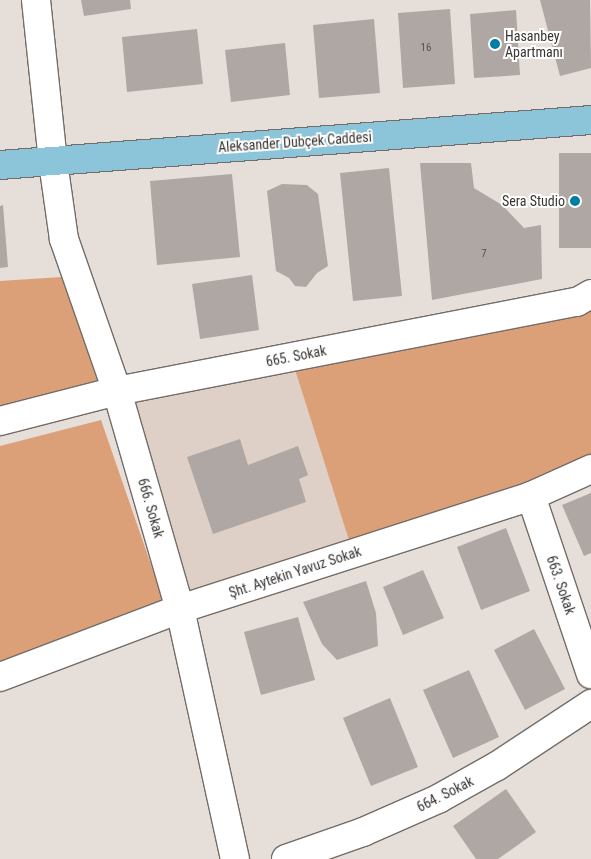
<!DOCTYPE html>
<html>
<head>
<meta charset="utf-8">
<style>
	body { margin:0 }
	#map { position:relative; width:591px; height:859px; overflow:hidden; background:#e5ded9; font-family:"Roboto Condensed",sans-serif }
	div>[style] { position:absolute }
	.built>* { inset:0; background:#ded0c6 }
	.green>* { inset:0; background:#dca078 }
	.building>* { inset:0; background:#afa7a3 }
	.roads { filter:drop-shadow(1px 0 #736c68) drop-shadow(-1px 0 #736c68) drop-shadow(0 1px #736c68) drop-shadow(0 -1px #736c68) }
	.minor>* { height:28px; margin:-14px; padding:0 14px; transform-origin:14px; border-radius:14px; background:#fff }
	.major>* { height:28px; margin:-14px; padding:0 14px; transform-origin:14px; border-radius:14px; background:#8cc4d9 }
	.dots>* { width:14px; height:14px; translate:-50% -50%; box-sizing:border-box; border:2px solid #fff; border-radius:50% }
	span { translate:-50% -50%; white-space:nowrap; text-align:center; line-height:1.15; -webkit-text-stroke:4px #fff; paint-order:stroke }
	.number-label { font-size:11px; color:#565250 }
	.number-label span { -webkit-text-stroke-width:0 }
	.poi-label { font-size:14px; color:#393634 }
	.left { translate:0 -50%; text-align:left }
	.right { translate:-100% -50%; text-align:right }
	.street-label { font-size:14px; color:#393634 }
</style>
</head>
<body>
<div id="map">
	<div class="built">
		<div style="clip-path:polygon(291px 357px,353px 553px,180px 609px,117px 391px)"></div>
	</div>
	<div class="green">
		<div style="clip-path:polygon(77px 276px,117px 391px,0 421px,0 281px)"></div>
		<div style="clip-path:polygon(591px 294px,591px 469px,353px 553px,291px 357px)"></div>
		<div style="clip-path:polygon(101px 420px,168px 614px,0 678px,0 446px)"></div>
	</div>
	<div class="building">
		<div style="clip-path:polygon(81px 0,130px 0,131px 9px,84px 16px)"></div>
		<div style="clip-path:polygon(540px 0,590px 0,591px 68px,560px 76px)"></div>
		<div style="clip-path:polygon(450px 9px,455px 84px,403px 88px,398px 13px)"></div>
		<div style="clip-path:polygon(516px 10px,520px 75px,474px 78px,470px 14px)"></div>
		<div style="clip-path:polygon(374px 19px,380px 93px,319px 98px,313px 25px)"></div>
		<div style="clip-path:polygon(197px 29px,203px 84px,127px 92px,122px 37px)"></div>
		<div style="clip-path:polygon(285px 43px,290px 95px,231px 102px,225px 50px)"></div>
		<div style="clip-path:polygon(559px 153px,591px 153px,591px 248px,559px 248px)"></div>
		<div style="clip-path:polygon(420px 163px,471px 163px,474px 188px,502px 205px,524px 228px,541px 225px,542px 279px,432px 300px)"></div>
		<div style="clip-path:polygon(389px 168px,402px 296px,353px 301px,340px 173px)"></div>
		<div style="clip-path:polygon(232px 174px,240px 257px,157px 265px,150px 181px)"></div>
		<div style="clip-path:polygon(282px 184px,307px 185px,318px 194px,328px 266px,317px 273px,306px 287px,295px 286px,289px 278px,276px 271px,267px 191px)"></div>
		<div style="clip-path:polygon(3px 205px,8px 267px,0 268px,0 206px)"></div>
		<div style="clip-path:polygon(252px 275px,259px 330px,200px 339px,192px 284px)"></div>
		<div style="clip-path:polygon(240px 439px,248px 465px,298px 446px,308px 475px,299px 479px,306px 502px,213px 534px,187px 457px)"></div>
		<div style="clip-path:polygon(591px 493px,591px 553px,584px 556px,562px 505px)"></div>
		<div style="clip-path:polygon(506px 528px,530px 591px,481px 610px,457px 547px)"></div>
		<div style="clip-path:polygon(423px 570px,444px 618px,403px 635px,383px 587px)"></div>
		<div style="clip-path:polygon(366px 581px,376px 613px,378px 646px,337px 660px,322px 644px,303px 602px)"></div>
		<div style="clip-path:polygon(298px 617px,315px 680px,261px 695px,244px 632px)"></div>
		<div style="clip-path:polygon(534px 629px,565px 689px,525px 710px,494px 650px)"></div>
		<div style="clip-path:polygon(469px 670px,499px 737px,453px 758px,423px 690px)"></div>
		<div style="clip-path:polygon(390px 698px,418px 767px,371px 786px,343px 718px)"></div>
		<div style="clip-path:polygon(506px 789px,536px 832px,498px 859px,476px 859px,453px 826px)"></div>
	</div>
	<div class="roads">
		<div class="minor">
			<div style="left:36px;top:0;width:163px;rotate:84deg"></div>
			<div style="left:53px;top:162px;width:78px;rotate:81.9deg"></div>
			<div style="left:64px;top:239px;width:161px;rotate:70.8deg"></div>
			<div style="left:117px;top:391px;width:227px;rotate:73.9deg"></div>
			<div style="left:180px;top:609px;width:256px;rotate:77.6deg"></div>
			<div style="left:0;top:421px;width:121px;rotate:-14.4deg"></div>
			<div style="left:117px;top:391px;width:469px;rotate:-11deg"></div>
			<div style="left:577px;top:302px;width:16px;rotate:-30deg"></div>
			<div style="left:531px;top:496px;width:188px;rotate:71.4deg"></div>
			<div style="left:0;top:677px;width:192px;rotate:-20.7deg"></div>
			<div style="left:180px;top:609px;width:369px;rotate:-17.8deg"></div>
			<div style="left:531px;top:496px;width:66px;rotate:-24.2deg"></div>
			<div style="left:286px;top:859px;width:82px;rotate:-19.3deg"></div>
			<div style="left:363px;top:832px;width:82px;rotate:-23.7deg"></div>
			<div style="left:438px;top:799px;width:68px;rotate:-29.2deg"></div>
			<div style="left:497px;top:766px;width:113px;rotate:-33.4deg"></div>
		</div>
		<div class="major">
			<div style="left:0;top:165px;width:593px;rotate:-4.35deg"></div>
		</div>
	</div>
	<div class="dots">
		<div style="left:495px;top:44px;background:#007da3"></div>
		<div style="left:575px;top:201px;background:#007da3"></div>
	</div>
	<div class="number-label">
		<span style="left:426px;top:48px">16</span>
		<span style="left:484px;top:254px">7</span>
	</div>
	<div class="poi-label">
		<span class="left" style="left:505px;top:44px">Hasanbey<br>Apartmanı</span>
		<span class="right" style="left:565px;top:201px">Sera Studio</span>
	</div>
	<div class="street-label">
		<span style="left:295px;top:142px;rotate:-4deg">Aleksander Dubçek Caddesi</span>
		<span style="left:296px;top:356px;rotate:-11deg">665. Sokak</span>
		<span style="left:151px;top:508px;rotate:74deg">666. Sokak</span>
		<span style="left:295px;top:572px;rotate:-18deg">Şht. Aytekin Yavuz Sokak</span>
		<span style="left:561px;top:585px;rotate:71deg">663. Sokak</span>
		<span style="left:445px;top:794px;rotate:-27deg">664. Sokak</span>
	</div>
</div>
</body>
</html>
